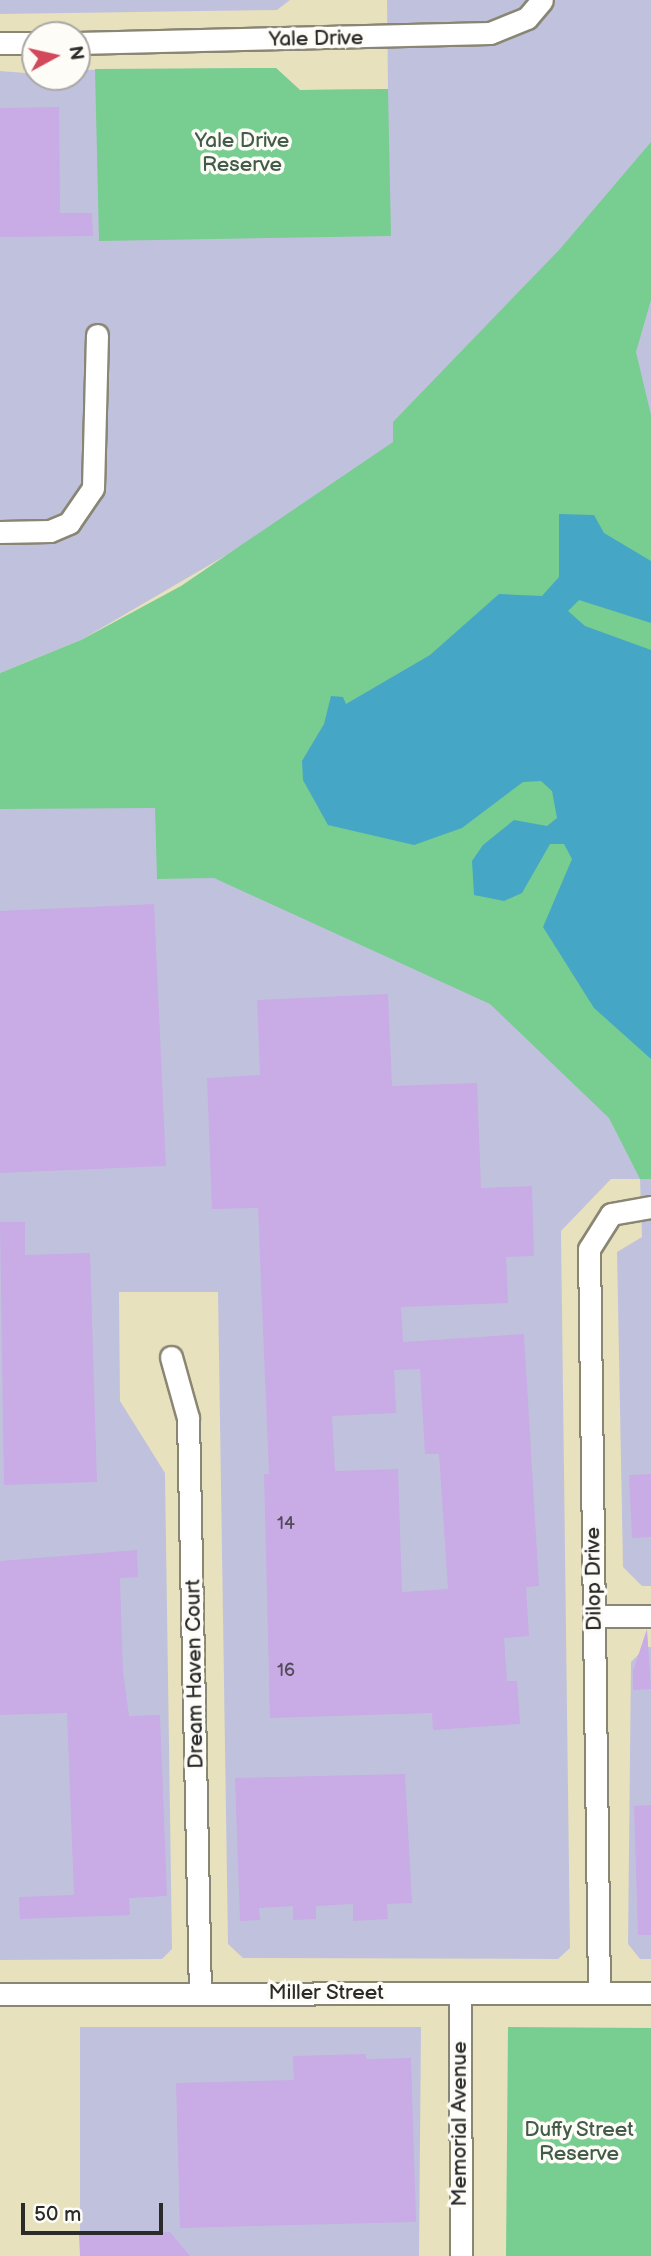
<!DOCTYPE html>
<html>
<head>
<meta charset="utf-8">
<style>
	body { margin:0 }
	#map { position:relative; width:651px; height:2256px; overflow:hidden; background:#e8e1bd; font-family:"Balsamiq Sans",sans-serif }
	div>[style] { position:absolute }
	.industrial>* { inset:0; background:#c0c2dd }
	.green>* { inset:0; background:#78cd90 }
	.water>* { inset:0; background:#45a7c5 }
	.building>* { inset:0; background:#c9abe5 }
	.roads { filter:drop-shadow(2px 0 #8a8674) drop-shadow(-2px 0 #8a8674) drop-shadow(0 2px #8a8674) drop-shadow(0 -2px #8a8674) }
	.minor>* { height:21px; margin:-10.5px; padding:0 10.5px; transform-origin:10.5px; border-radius:10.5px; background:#fff }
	span { translate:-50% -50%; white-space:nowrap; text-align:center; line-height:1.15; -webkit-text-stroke:7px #fdfcf7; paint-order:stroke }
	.number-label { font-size:18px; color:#524b5a }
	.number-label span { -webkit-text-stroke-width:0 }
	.street-label { font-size:21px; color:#2b2b2b }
	.park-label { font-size:21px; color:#425c49 }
	.north { position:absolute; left:21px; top:21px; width:70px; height:70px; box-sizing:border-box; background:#fdfcf7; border:2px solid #a9a8a5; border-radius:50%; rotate:82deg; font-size:19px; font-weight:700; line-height:28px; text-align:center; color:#2b2b2b }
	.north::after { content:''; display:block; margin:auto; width:24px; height:32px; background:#d1495b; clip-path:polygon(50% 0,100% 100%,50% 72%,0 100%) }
	.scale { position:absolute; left:21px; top:2203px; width:142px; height:32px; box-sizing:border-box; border:4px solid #2b2b2b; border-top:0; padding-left:9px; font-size:21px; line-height:24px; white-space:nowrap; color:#2b2b2b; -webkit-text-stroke:5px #fdfcf7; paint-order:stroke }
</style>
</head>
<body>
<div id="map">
	<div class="industrial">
		<div style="clip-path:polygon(0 0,290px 0,277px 10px,0 14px)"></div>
		<div style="clip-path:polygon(387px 0,651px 0,651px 1586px,642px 1586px,623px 1567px,617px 1252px,642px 1237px,640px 1179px,611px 1179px,561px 1231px,570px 1948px,558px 1959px,243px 1958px,228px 1944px,218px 1292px,119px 1292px,120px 1401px,165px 1473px,172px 1949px,162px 1959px,0 1960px,0 769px,283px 522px,81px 640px,0 673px,0 71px,77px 77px,77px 70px,276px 68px,300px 90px,388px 89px)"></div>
		<div style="clip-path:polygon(646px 1647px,651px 1647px,651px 1959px,640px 1959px,628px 1944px,631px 1662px)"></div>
		<div style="clip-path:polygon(80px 2027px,421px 2027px,419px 2256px,80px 2256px)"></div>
	</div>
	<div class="green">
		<div style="clip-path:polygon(276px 68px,300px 90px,388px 89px,391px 236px,99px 241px,95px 69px)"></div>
		<div style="clip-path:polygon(651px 142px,651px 300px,636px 352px,651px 415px,651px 1179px,640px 1179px,609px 1118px,490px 1004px,214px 878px,157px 879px,155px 808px,0 809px,0 673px,81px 640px,181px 586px,393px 442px,393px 422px,560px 249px)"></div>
		<div style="clip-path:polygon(508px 2027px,651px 2028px,651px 2256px,506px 2256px)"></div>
	</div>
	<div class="water">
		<div style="clip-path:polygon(559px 514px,594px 515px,604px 533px,651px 561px,651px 623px,579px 600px,568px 611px,585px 626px,651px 650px,651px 1059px,594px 1008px,543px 927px,572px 859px,564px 844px,550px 844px,522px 893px,504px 901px,474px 895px,472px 861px,483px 845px,514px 820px,547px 826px,557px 818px,552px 791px,541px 781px,523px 782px,462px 828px,414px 845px,328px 825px,303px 780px,302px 761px,324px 724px,331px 696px,343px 697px,346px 704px,430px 655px,499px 594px,542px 596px,559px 577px)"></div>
	</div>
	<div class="building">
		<div style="clip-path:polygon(59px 107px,60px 213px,92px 213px,93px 236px,0 237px,0 108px)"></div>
		<div style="clip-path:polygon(154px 904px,166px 1166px,0 1173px,0 911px)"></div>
		<div style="clip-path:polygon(evenodd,388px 994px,392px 1086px,477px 1083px,481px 1188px,532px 1186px,534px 1256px,506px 1257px,508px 1303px,401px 1307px,403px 1342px,524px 1334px,539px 1586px,526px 1587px,529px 1636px,504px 1638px,507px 1681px,517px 1681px,520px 1724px,433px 1730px,432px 1713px,270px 1718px,264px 1474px,269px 1474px,258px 1208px,212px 1209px,207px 1078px,260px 1075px,257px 1000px,388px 994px,420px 1369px,425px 1454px,439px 1454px,448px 1589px,402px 1592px,398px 1469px,335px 1471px,332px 1416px,396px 1413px,394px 1370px,420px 1369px)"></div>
		<div style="clip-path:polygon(0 1222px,25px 1222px,25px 1255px,90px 1253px,97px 1482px,4px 1485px)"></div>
		<div style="clip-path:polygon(651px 1474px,651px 1537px,632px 1538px,629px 1475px)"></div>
		<div style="clip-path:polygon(137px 1550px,138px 1577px,120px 1578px,123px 1672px,129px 1716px,160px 1715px,167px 1896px,129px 1898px,130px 1915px,20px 1919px,19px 1897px,74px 1895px,67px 1713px,0 1715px,0 1561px)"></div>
		<div style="clip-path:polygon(647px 1629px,651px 1689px,633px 1690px,633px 1671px)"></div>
		<div style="clip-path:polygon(405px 1774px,412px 1903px,387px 1904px,388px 1919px,353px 1921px,353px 1904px,316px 1906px,316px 1919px,293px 1920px,293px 1906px,259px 1908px,260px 1920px,240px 1921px,235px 1778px)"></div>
		<div style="clip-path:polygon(651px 1805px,651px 1935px,638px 1935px,634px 1806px)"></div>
		<div style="clip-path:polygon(366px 2054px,366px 2059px,411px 2058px,416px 2222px,180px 2228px,176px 2083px,294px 2080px,293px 2056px)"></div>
		<div style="clip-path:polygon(170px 2232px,190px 2256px,80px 2256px,79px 2234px)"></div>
	</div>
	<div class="roads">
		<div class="minor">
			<div style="left:0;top:43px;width:35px"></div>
			<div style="left:77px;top:43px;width:413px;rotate:-1.4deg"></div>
			<div style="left:490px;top:33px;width:40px;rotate:-22deg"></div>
			<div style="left:527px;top:18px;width:23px;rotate:-50deg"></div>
			<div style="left:0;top:532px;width:50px;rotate:-1.1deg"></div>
			<div style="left:50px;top:531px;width:21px;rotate:-23deg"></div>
			<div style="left:69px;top:523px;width:42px;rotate:-55.6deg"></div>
			<div style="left:93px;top:488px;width:153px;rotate:-88.5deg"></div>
			<div style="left:171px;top:1357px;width:63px;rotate:74.4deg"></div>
			<div style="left:188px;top:1418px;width:576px;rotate:88.81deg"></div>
			<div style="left:594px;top:1616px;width:57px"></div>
			<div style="left:599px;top:1992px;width:743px;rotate:-90.77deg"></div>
			<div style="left:589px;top:1249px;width:41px;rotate:-57.8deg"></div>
			<div style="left:611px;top:1214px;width:41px;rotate:-9.9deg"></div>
			<div style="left:460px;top:1993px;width:263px;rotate:89.8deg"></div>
			<div style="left:0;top:1994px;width:651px;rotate:-0.09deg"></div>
		</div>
	</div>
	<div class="number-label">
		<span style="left:286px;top:1524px">14</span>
		<span style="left:286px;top:1671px">16</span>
	</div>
	<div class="street-label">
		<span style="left:316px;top:39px;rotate:-1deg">Yale Drive</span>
		<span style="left:594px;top:1579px;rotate:-91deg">Dilop Drive</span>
		<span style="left:195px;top:1674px;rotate:-91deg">Dream Haven Court</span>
		<span style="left:326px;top:1993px">Miller Street</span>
		<span style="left:460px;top:2124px;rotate:-90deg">Memorial Avenue</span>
	</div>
	<div class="park-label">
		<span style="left:242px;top:153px">Yale Drive<br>Reserve</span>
		<span style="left:579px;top:2142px">Duffy Street<br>Reserve</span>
	</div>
	<div class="north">N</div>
	<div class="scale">50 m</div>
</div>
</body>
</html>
